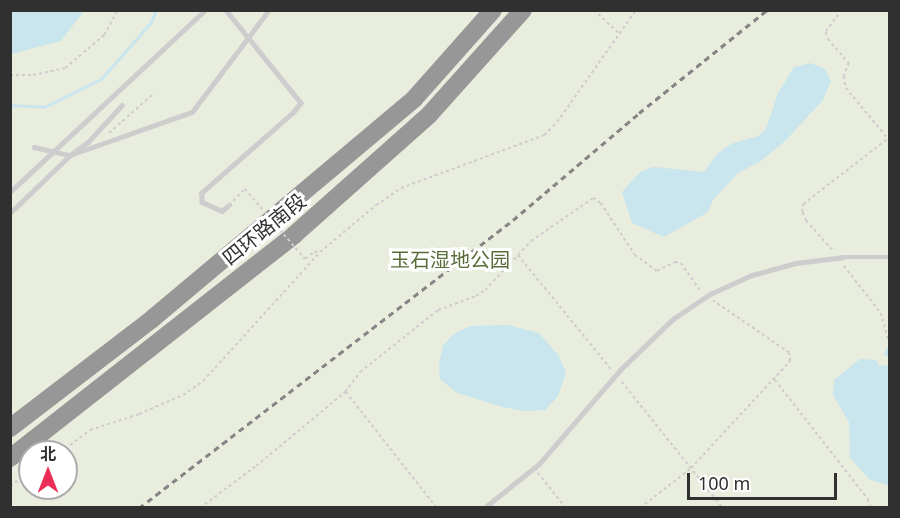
<!DOCTYPE html>
<html>
<head>
<meta charset="utf-8">
<style>
	body { margin:0 }
	#map { position:relative; width:900px; height:518px; overflow:hidden; background:#fff; font-family:"Noto Sans","Noto Sans SC",sans-serif }
	div>[style] { position:absolute }
	.green>* { inset:0; background:#e8eddd }
	.water>* { inset:0; background:#c9e5ed }
	.stream>* { height:3px; margin:-1.5px; padding:0 1.5px; transform-origin:1.5px; border-radius:1.5px; background:#c9e5ed }
	.path>* { height:1.5px; margin-top:-0.75px; transform-origin:0; background:repeating-linear-gradient(90deg,#cdcdcd 0 3px,transparent 0 6px) }
	.lane>* { height:4.5px; margin:-2.25px; padding:0 2.25px; transform-origin:2.25px; border-radius:2.25px; background:#cdcdcd }
	.highway>* { height:18px; margin:-9px; padding:0 9px; transform-origin:9px; border-radius:9px; background:#979797 }
	.rail>* { height:3px; margin-top:-1.5px; transform-origin:0; background:repeating-linear-gradient(90deg,#858585 0 6px,transparent 0 10.5px) }
	.path-bridge>* { height:1.5px; margin-top:-0.75px; transform-origin:0; background:repeating-linear-gradient(90deg,#cdcdcd 0 3px,transparent 0 6px) }
	span { translate:-50% -50%; white-space:nowrap; text-align:center; line-height:1.15; -webkit-text-stroke:6px #fff; paint-order:stroke }
	.street-label { font-size:20px; color:#303030 }
	.park-label { font-size:20px; color:#5a6d3b }
	.frame { position:absolute; inset:0; border:12px solid #303030; pointer-events:none }
	.north { position:absolute; left:18px; top:440px; width:60px; height:60px; box-sizing:border-box; background:#fff; border:2px solid #acacac; border-radius:50%; rotate:0deg; font-size:16px; font-weight:700; line-height:24px; text-align:center; color:#303030 }
	.north::after { content:''; display:block; margin:auto; width:21px; height:27px; background:#eb2d57; clip-path:polygon(50% 0,100% 100%,50% 72%,0 100%) }
	.scale { position:absolute; left:687px; top:473px; width:150px; height:27px; box-sizing:border-box; border:3px solid #303030; border-top:0; padding-left:8px; font-size:18px; line-height:21px; white-space:nowrap; color:#303030; -webkit-text-stroke:4px #fff; paint-order:stroke }
</style>
</head>
<body>
<div id="map">
	<div class="green">
		<div style="clip-path:polygon(evenodd,10px 11px,889px 11px,889px 507px,11px 507px,10px 11px,30px 452px,66px 452px,66px 488px,30px 488px,30px 452px)"></div>
	</div>
	<div class="water">
		<div style="clip-path:polygon(11px 10px,84px 10px,84px 11px,61px 41px,11px 54px)"></div>
		<div style="clip-path:polygon(810px 63px,825px 69px,831px 81px,823px 100px,785px 141px,761px 161px,738px 173px,713px 200px,708px 212px,664px 237px,632px 223px,622px 192px,640px 172px,654px 167px,704px 172px,718px 153px,731px 144px,758px 136px,766px 129px,778px 93px,794px 67px)"></div>
		<div style="clip-path:polygon(508px 325px,539px 333px,559px 356px,566px 373px,558px 396px,545px 410px,525px 411px,503px 407px,457px 393px,440px 379px,439px 365px,443px 345px,454px 334px,470px 326px)"></div>
		<div style="clip-path:polygon(886px 348px,890px 348px,889px 485px,870px 480px,850px 458px,849px 422px,833px 395px,834px 380px,860px 359px,876px 360px,879px 366px,889px 365px,889px 357px,884px 355px)"></div>
	</div>
	<div class="stream">
		<div style="left:10px;top:105px;width:34px;rotate:3deg"></div>
		<div style="left:44px;top:107px;width:64px;rotate:-26.2deg"></div>
		<div style="left:101px;top:79px;width:76px;rotate:-48.7deg"></div>
		<div style="left:151px;top:22px;width:13px;rotate:-67deg"></div>
	</div>
	<div class="path">
		<div style="left:594px;top:10px;width:33px;rotate:43deg"></div>
		<div style="left:842px;top:10px;width:27px;rotate:126deg"></div>
		<div style="left:826px;top:32px;width:7px;rotate:74deg"></div>
		<div style="left:828px;top:39px;width:32px;rotate:49deg"></div>
		<div style="left:849px;top:63px;width:14px;rotate:111deg"></div>
		<div style="left:844px;top:76px;width:12px;rotate:81deg"></div>
		<div style="left:846px;top:88px;width:69px;rotate:50.3deg"></div>
		<div style="left:10px;top:75px;width:23px"></div>
		<div style="left:33px;top:75px;width:33px;rotate:-12deg"></div>
		<div style="left:65px;top:68px;width:51px;rotate:-40.2deg"></div>
		<div style="left:104px;top:35px;width:29px;rotate:-61deg"></div>
		<div style="left:109px;top:133px;width:60px;rotate:-41.6deg"></div>
		<div style="left:832px;top:250px;width:39px;rotate:-132deg"></div>
		<div style="left:806px;top:221px;width:10px;rotate:-114deg"></div>
		<div style="left:802px;top:212px;width:8px;rotate:-83deg"></div>
		<div style="left:803px;top:204px;width:110px;rotate:-37.6deg"></div>
		<div style="left:310px;top:255px;width:6px;rotate:-39deg"></div>
		<div style="left:315px;top:251px;width:5px;rotate:53deg"></div>
		<div style="left:518px;top:255px;width:147px;rotate:50.8deg"></div>
		<div style="left:844px;top:266px;width:60px;rotate:51.8deg"></div>
		<div style="left:881px;top:313px;width:28px;rotate:75deg"></div>
		<div style="left:775px;top:380px;width:151px;rotate:52deg"></div>
		<div style="left:868px;top:499px;width:9px;rotate:72deg"></div>
		<div style="left:622px;top:382px;width:161px;rotate:51.3deg"></div>
		<div style="left:346px;top:392px;width:147px;rotate:51.9deg"></div>
		<div style="left:60px;top:452px;width:37px;rotate:-36deg"></div>
		<div style="left:90px;top:430px;width:52px;rotate:-18.1deg"></div>
		<div style="left:139px;top:414px;width:48px;rotate:-23.4deg"></div>
		<div style="left:183px;top:395px;width:24px;rotate:-35deg"></div>
		<div style="left:203px;top:381px;width:174px;rotate:-47.8deg"></div>
		<div style="left:320px;top:252px;width:73px;rotate:-40deg"></div>
		<div style="left:376px;top:205px;width:30px;rotate:-34deg"></div>
		<div style="left:401px;top:188px;width:153px;rotate:-20.3deg"></div>
		<div style="left:544px;top:135px;width:18px;rotate:-45deg"></div>
		<div style="left:557px;top:122px;width:137px;rotate:-54.8deg"></div>
		<div style="left:538px;top:473px;width:45px;rotate:51.3deg"></div>
		<div style="left:10px;top:486px;width:24px;rotate:-35deg"></div>
		<div style="left:200px;top:508px;width:70px;rotate:-36.9deg"></div>
		<div style="left:256px;top:466px;width:116px;rotate:-39.7deg"></div>
		<div style="left:345px;top:392px;width:25px;rotate:-53deg"></div>
		<div style="left:360px;top:372px;width:100px;rotate:-38.5deg"></div>
		<div style="left:438px;top:310px;width:40px;rotate:-20.2deg"></div>
		<div style="left:476px;top:296px;width:11px;rotate:-34deg"></div>
		<div style="left:485px;top:290px;width:67px;rotate:-46.8deg"></div>
		<div style="left:531px;top:241px;width:75px;rotate:-34.7deg"></div>
		<div style="left:593px;top:198px;width:9px;rotate:32deg"></div>
		<div style="left:601px;top:203px;width:62px;rotate:56.8deg"></div>
		<div style="left:635px;top:255px;width:27px;rotate:36deg"></div>
		<div style="left:657px;top:271px;width:20px;rotate:-27deg"></div>
		<div style="left:675px;top:262px;width:6px;rotate:9deg"></div>
		<div style="left:681px;top:263px;width:33px;rotate:55deg"></div>
		<div style="left:640px;top:508px;width:65px;rotate:-38.1deg"></div>
		<div style="left:691px;top:468px;width:146px;rotate:-47.2deg"></div>
		<div style="left:790px;top:361px;width:8px;rotate:-97deg"></div>
		<div style="left:789px;top:353px;width:92px;rotate:-145.6deg"></div>
	</div>
	<div class="lane">
		<div style="left:226px;top:10px;width:119px;rotate:51.1deg"></div>
		<div style="left:301px;top:103px;width:11px;rotate:128deg"></div>
		<div style="left:294px;top:112px;width:123px;rotate:138.6deg"></div>
		<div style="left:202px;top:193px;width:9px;rotate:90deg"></div>
		<div style="left:202px;top:202px;width:22px;rotate:24deg"></div>
		<div style="left:222px;top:211px;width:9px;rotate:-41deg"></div>
		<div style="left:34px;top:147px;width:37px;rotate:13deg"></div>
		<div style="left:70px;top:155px;width:129px;rotate:-19.4deg"></div>
		<div style="left:192px;top:112px;width:128px;rotate:-53deg"></div>
		<div style="left:10px;top:192px;width:267px;rotate:-43deg"></div>
		<div style="left:10px;top:213px;width:83px;rotate:-44deg"></div>
		<div style="left:70px;top:155px;width:22px;rotate:-36deg"></div>
		<div style="left:88px;top:142px;width:50px;rotate:-47.4deg"></div>
		<div style="left:484px;top:508px;width:70px;rotate:-38.7deg"></div>
		<div style="left:539px;top:464px;width:127px;rotate:-49.2deg"></div>
		<div style="left:622px;top:368px;width:71px;rotate:-43.9deg"></div>
		<div style="left:673px;top:319px;width:45px;rotate:-34deg"></div>
		<div style="left:710px;top:294px;width:46px;rotate:-24.3deg"></div>
		<div style="left:752px;top:275px;width:46px;rotate:-15.3deg"></div>
		<div style="left:796px;top:263px;width:48px;rotate:-7.1deg"></div>
		<div style="left:844px;top:257px;width:46px"></div>
	</div>
	<div class="highway">
		<div style="left:10px;top:428px;width:179px;rotate:-37.5deg"></div>
		<div style="left:152px;top:319px;width:342px;rotate:-40deg"></div>
		<div style="left:414px;top:99px;width:119px;rotate:-48.4deg"></div>
		<div style="left:10px;top:458px;width:361px;rotate:-38.1deg"></div>
		<div style="left:294px;top:235px;width:181px;rotate:-41.6deg"></div>
		<div style="left:429px;top:115px;width:141px;rotate:-48.2deg"></div>
	</div>
	<div class="rail">
		<div style="left:139px;top:508px;width:472px;rotate:-37.6deg"></div>
		<div style="left:513px;top:220px;width:165px;rotate:-40.3deg"></div>
		<div style="left:639px;top:113px;width:164px;rotate:-38.8deg"></div>
	</div>
	<div class="path-bridge">
		<div style="left:229px;top:205px;width:23px;rotate:-45deg"></div>
		<div style="left:245px;top:189px;width:92px;rotate:49.4deg"></div>
		<div style="left:305px;top:259px;width:6px;rotate:-39deg"></div>
	</div>
	<div class="street-label">
		<span style="left:264px;top:229px;rotate:-39deg">四环路南段</span>
	</div>
	<div class="park-label">
		<span style="left:450px;top:259px">玉石湿地公园</span>
	</div>
	<div class="frame"></div>
	<div class="north">北</div>
	<div class="scale">100 m</div>
</div>
</body>
</html>
